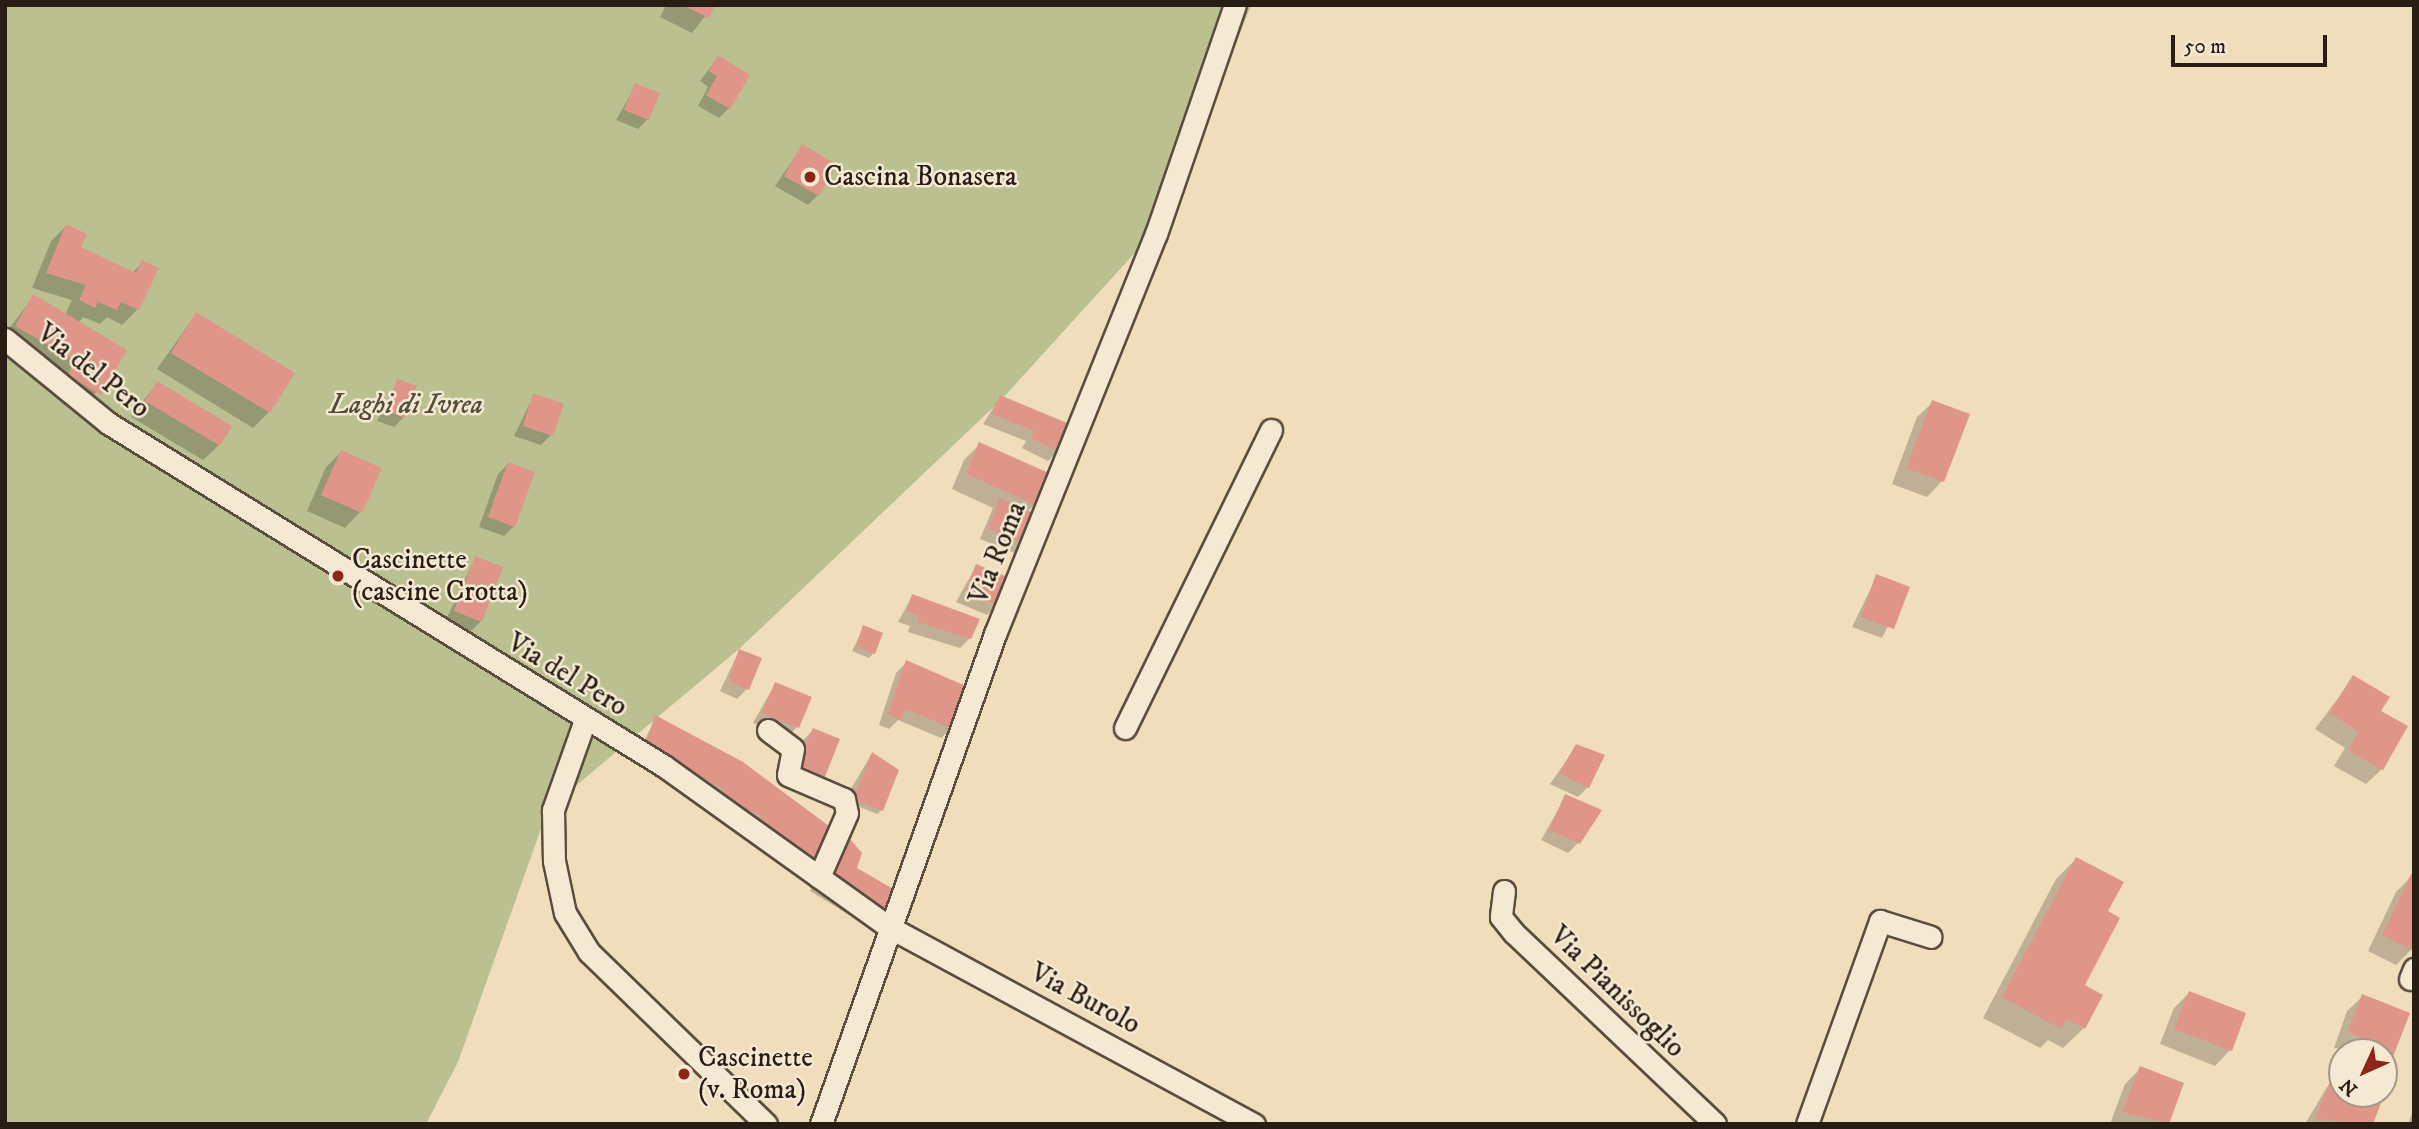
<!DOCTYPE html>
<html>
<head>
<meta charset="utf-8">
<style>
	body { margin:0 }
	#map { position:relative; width:2419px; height:1129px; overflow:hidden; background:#efddbb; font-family:"IM FELL DW Pica",serif }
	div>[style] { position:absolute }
	.green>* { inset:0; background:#bac090 }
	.shadow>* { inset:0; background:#0003 }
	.building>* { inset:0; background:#e09589 }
	.roads { filter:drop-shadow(2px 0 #5a4d3e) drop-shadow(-2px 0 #5a4d3e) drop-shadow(0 2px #5a4d3e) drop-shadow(0 -2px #5a4d3e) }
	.minor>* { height:21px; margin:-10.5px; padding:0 10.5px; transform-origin:10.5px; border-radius:10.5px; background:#f5e9d3 }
	.dots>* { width:19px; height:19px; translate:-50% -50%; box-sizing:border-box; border:4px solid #f5e9d3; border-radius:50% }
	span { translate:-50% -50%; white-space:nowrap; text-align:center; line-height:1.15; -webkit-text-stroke:5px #f5e9d3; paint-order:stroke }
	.poi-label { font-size:28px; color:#281d14 }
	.left { translate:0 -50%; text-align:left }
	.street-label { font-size:28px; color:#281d14 }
	.park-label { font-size:28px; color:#544e39; font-style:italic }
	.frame { position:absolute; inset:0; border:7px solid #281d14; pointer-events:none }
	.north { position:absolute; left:2328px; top:1038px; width:70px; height:70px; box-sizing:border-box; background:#f5e9d3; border:2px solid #a39787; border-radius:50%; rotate:225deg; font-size:19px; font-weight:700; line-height:28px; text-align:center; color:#281d14 }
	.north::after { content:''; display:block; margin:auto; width:24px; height:32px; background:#8f2418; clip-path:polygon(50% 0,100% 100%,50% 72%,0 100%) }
	.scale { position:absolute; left:2171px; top:35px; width:156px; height:32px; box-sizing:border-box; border:4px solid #281d14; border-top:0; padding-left:9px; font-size:21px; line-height:24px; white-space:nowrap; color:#281d14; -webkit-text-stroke:5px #f5e9d3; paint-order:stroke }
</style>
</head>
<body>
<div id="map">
	<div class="green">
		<div style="clip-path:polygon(5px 5px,1251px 5px,1171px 213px,1002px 399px,739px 649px,548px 809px,458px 1062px,426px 1124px,5px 1124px)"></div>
	</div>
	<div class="shadow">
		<div style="clip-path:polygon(666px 5px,714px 5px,692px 33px,660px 17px)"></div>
		<div style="clip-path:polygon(718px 57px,729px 108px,719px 118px,698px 106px,708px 87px,700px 81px)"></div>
		<div style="clip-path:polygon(636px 85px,648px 119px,638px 129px,616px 120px)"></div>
		<div style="clip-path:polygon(802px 147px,818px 195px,808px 205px,775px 186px)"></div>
		<div style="clip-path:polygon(66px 226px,78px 248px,132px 273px,143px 262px,138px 309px,122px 325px,107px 317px,100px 324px,83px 317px,78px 323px,125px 351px,84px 409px,5px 334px,33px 297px,65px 315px,72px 300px,32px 288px,51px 241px)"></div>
		<div style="clip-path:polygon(196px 314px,269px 412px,253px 428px,157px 369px)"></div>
		<div style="clip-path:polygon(398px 381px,404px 417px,394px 427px,377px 421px)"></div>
		<div style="clip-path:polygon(157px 383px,219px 445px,203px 460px,131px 417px)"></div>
		<div style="clip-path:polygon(534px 395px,551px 435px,541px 445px,514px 436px)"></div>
		<div style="clip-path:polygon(1000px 397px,1058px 451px,1048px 461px,1022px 448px,1026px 441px,983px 424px)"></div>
		<div style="clip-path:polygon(1933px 402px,1967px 415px,1942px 481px,1927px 497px,1892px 484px,1917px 417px)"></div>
		<div style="clip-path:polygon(980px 444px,1035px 504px,1027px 512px,1025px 543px,1014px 553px,980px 539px,993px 508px,952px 489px,964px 460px)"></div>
		<div style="clip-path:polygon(341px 452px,380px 469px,360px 512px,345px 528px,307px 511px,326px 467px)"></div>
		<div style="clip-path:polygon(508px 464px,514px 526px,504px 536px,479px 527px,498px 474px)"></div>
		<div style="clip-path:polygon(475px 558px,481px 621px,471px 631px,445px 622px)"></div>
		<div style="clip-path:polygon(976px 566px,997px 605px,987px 615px,956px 602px)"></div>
		<div style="clip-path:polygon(1877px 576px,1908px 588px,1882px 638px,1852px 627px)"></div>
		<div style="clip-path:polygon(912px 596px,970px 638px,960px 648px,908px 632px,910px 626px,898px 622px)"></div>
		<div style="clip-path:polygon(864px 627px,874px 653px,869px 658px,852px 651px)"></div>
		<div style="clip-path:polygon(739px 651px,747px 689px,737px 699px,720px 691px)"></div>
		<div style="clip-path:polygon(906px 663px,951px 728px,941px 738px,898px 720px,889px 729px,879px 725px,896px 673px)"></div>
		<div style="clip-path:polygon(2354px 677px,2379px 712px,2382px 769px,2366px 784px,2334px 766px,2345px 748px,2315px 729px)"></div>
		<div style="clip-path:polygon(775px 684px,797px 727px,787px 737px,753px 723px)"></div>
		<div style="clip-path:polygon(656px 718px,885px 912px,869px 927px,810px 891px,822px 864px,636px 756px)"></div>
		<div style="clip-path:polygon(813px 730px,838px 740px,786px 778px,803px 740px)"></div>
		<div style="clip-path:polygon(1577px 746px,1588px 787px,1578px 797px,1550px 784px)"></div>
		<div style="clip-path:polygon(871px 755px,882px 810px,877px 814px,850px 803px,848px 794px)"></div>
		<div style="clip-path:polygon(1566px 796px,1578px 843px,1568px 853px,1541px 840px)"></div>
		<div style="clip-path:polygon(2076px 859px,2106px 912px,2082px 986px,2084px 1028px,2063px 1048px,2048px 1040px,2040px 1048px,1983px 1018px,2056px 879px)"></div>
		<div style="clip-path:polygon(2412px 876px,2412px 949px,2396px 965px,2368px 951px,2396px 892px)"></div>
		<div style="clip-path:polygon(2189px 993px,2230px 1050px,2215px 1066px,2160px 1044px,2174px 1008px)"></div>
		<div style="clip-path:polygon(2363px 996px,2407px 1014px,2384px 1076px,2384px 1052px,2334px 1048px,2347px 1011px)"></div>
		<div style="clip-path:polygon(2342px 1062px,2342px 1094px,2373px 1094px,2368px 1100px,2378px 1104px,2371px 1124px,2305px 1124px)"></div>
		<div style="clip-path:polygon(2141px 1068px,2182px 1084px,2167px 1124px,2110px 1124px,2125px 1084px)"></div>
		<div style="clip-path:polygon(2414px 1108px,2414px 1124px,2408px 1124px)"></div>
	</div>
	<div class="building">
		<div style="clip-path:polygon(682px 5px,715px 5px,709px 18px)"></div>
		<div style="clip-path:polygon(718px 55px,750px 75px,730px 109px,706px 95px,717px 76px,709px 71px)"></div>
		<div style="clip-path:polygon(635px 83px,660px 93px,649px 120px,624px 110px)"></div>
		<div style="clip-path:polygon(802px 144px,837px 165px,819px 196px,784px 176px)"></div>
		<div style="clip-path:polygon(66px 224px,87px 234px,81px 247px,136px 273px,142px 260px,159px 268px,139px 310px,121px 302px,117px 310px,98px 302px,95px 308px,79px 300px,86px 285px,46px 273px)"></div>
		<div style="clip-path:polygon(33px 294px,127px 350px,101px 395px,67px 375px,76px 361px,15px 326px)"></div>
		<div style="clip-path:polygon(196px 312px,295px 373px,270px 413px,171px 353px)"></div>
		<div style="clip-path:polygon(397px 379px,417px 386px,405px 418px,386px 411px)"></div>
		<div style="clip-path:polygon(157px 381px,232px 426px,220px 446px,145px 401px)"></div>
		<div style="clip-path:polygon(533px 393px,564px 404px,553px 436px,523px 426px)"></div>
		<div style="clip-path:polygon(1000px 395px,1072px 425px,1060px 452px,1031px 438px,1034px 431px,992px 414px)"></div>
		<div style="clip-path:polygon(1932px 400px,1970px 414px,1944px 482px,1906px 468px)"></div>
		<div style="clip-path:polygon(979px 442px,1051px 474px,1036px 505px,966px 474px)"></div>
		<div style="clip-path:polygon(341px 450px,382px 468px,362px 513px,321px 495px)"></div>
		<div style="clip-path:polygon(508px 462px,535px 472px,515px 527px,488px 517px)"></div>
		<div style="clip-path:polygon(999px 498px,1038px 515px,1026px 544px,989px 529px)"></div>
		<div style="clip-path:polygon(475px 556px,503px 567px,482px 622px,454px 611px)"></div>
		<div style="clip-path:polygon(976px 564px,1010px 578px,999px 606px,965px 592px)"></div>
		<div style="clip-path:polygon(1876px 574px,1910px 587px,1894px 629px,1861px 617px)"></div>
		<div style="clip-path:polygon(912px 594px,980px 619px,971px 639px,917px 622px,919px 616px,907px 612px)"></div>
		<div style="clip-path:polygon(863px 625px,883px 633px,875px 654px,856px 646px)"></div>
		<div style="clip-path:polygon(739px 649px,762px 658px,749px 690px,729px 681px)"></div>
		<div style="clip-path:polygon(906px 660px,968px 687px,953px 729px,905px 709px,901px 720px,888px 714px)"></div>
		<div style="clip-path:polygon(2353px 675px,2390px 697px,2381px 711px,2408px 726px,2383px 770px,2348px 750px,2359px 732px,2329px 713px)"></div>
		<div style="clip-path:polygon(775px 682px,812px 697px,799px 728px,762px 713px)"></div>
		<div style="clip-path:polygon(655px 715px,743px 762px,837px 832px,820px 868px,758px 824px,762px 816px,723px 799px,725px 790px,645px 746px)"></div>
		<div style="clip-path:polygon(813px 728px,840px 739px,824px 779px,795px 768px)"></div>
		<div style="clip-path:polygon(1576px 744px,1605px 755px,1589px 788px,1559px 773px)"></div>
		<div style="clip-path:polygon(872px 752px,899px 770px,883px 811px,853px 799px)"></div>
		<div style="clip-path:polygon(1565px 794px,1602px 810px,1580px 844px,1549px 830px)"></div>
		<div style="clip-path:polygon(844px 832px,862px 853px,857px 868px,895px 890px,886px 913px,824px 875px)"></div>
		<div style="clip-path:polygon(2076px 857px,2124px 882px,2108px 911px,2120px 918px,2085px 985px,2103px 995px,2085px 1029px,2067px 1019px,2061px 1029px,2002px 997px)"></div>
		<div style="clip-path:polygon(2411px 874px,2414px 875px,2414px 951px,2382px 935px)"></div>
		<div style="clip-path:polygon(2189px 991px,2246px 1013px,2232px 1051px,2174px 1029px)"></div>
		<div style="clip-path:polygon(2362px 994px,2410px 1013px,2384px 1080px,2384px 1052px,2354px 1052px,2360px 1037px,2348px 1032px)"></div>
		<div style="clip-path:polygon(2140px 1066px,2184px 1083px,2169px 1124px,2122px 1112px)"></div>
		<div style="clip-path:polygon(2330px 1082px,2342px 1087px,2342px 1094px,2381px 1103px,2373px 1124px,2315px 1119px)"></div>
	</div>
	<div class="roads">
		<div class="minor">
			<div style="left:5px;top:339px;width:133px;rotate:39.2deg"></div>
			<div style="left:108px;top:423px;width:653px;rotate:31.67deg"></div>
			<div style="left:664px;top:766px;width:277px;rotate:35.6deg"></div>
			<div style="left:889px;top:927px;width:415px;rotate:28.4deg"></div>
			<div style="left:585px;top:720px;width:96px;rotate:109.6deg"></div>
			<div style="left:553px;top:810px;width:51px;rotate:88.9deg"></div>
			<div style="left:554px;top:861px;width:53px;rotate:78.1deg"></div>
			<div style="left:565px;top:913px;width:46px;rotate:58.4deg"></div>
			<div style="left:589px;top:952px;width:247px;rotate:44.2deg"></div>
			<div style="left:1125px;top:728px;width:332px;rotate:-63.9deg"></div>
			<div style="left:768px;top:730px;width:31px;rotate:37deg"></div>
			<div style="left:793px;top:749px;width:26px;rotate:101deg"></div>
			<div style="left:788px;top:775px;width:61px;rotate:23.2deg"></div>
			<div style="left:844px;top:799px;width:14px;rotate:78deg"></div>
			<div style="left:847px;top:813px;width:70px;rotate:113.6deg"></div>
			<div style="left:1504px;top:891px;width:26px;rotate:97deg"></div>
			<div style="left:1501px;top:917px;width:21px;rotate:51deg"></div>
			<div style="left:1514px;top:933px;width:277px;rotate:43.5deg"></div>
			<div style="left:2410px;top:979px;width:11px;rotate:-68deg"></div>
			<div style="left:821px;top:1124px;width:520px;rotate:-70.45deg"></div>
			<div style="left:995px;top:634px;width:431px;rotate:-68.1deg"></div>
			<div style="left:1156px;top:234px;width:242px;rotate:-71deg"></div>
			<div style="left:1807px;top:1124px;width:216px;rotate:-70.2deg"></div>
			<div style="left:1880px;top:921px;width:53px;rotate:17.4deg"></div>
		</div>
	</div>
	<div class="dots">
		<div style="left:810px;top:177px;background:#8f2418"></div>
		<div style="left:338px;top:576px;background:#8f2418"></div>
		<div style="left:684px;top:1074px;background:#8f2418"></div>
	</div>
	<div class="poi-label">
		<span class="left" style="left:824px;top:177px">Cascina Bonasera</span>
		<span class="left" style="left:352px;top:576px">Cascinette<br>(cascine Crotta)</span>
		<span class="left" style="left:698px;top:1074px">Cascinette<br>(v. Roma)</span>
	</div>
	<div class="street-label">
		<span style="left:93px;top:371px;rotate:38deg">Via del Pero</span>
		<span style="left:998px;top:553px;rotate:-68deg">Via Roma</span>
		<span style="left:567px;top:675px;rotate:31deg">Via del Pero</span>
		<span style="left:1617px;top:992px;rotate:44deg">Via Pianissoglio</span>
		<span style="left:1085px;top:999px;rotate:28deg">Via Burolo</span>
	</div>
	<div class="park-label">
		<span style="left:406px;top:405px">Laghi di Ivrea</span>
	</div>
	<div class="frame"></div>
	<div class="north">N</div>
	<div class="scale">50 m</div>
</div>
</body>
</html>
